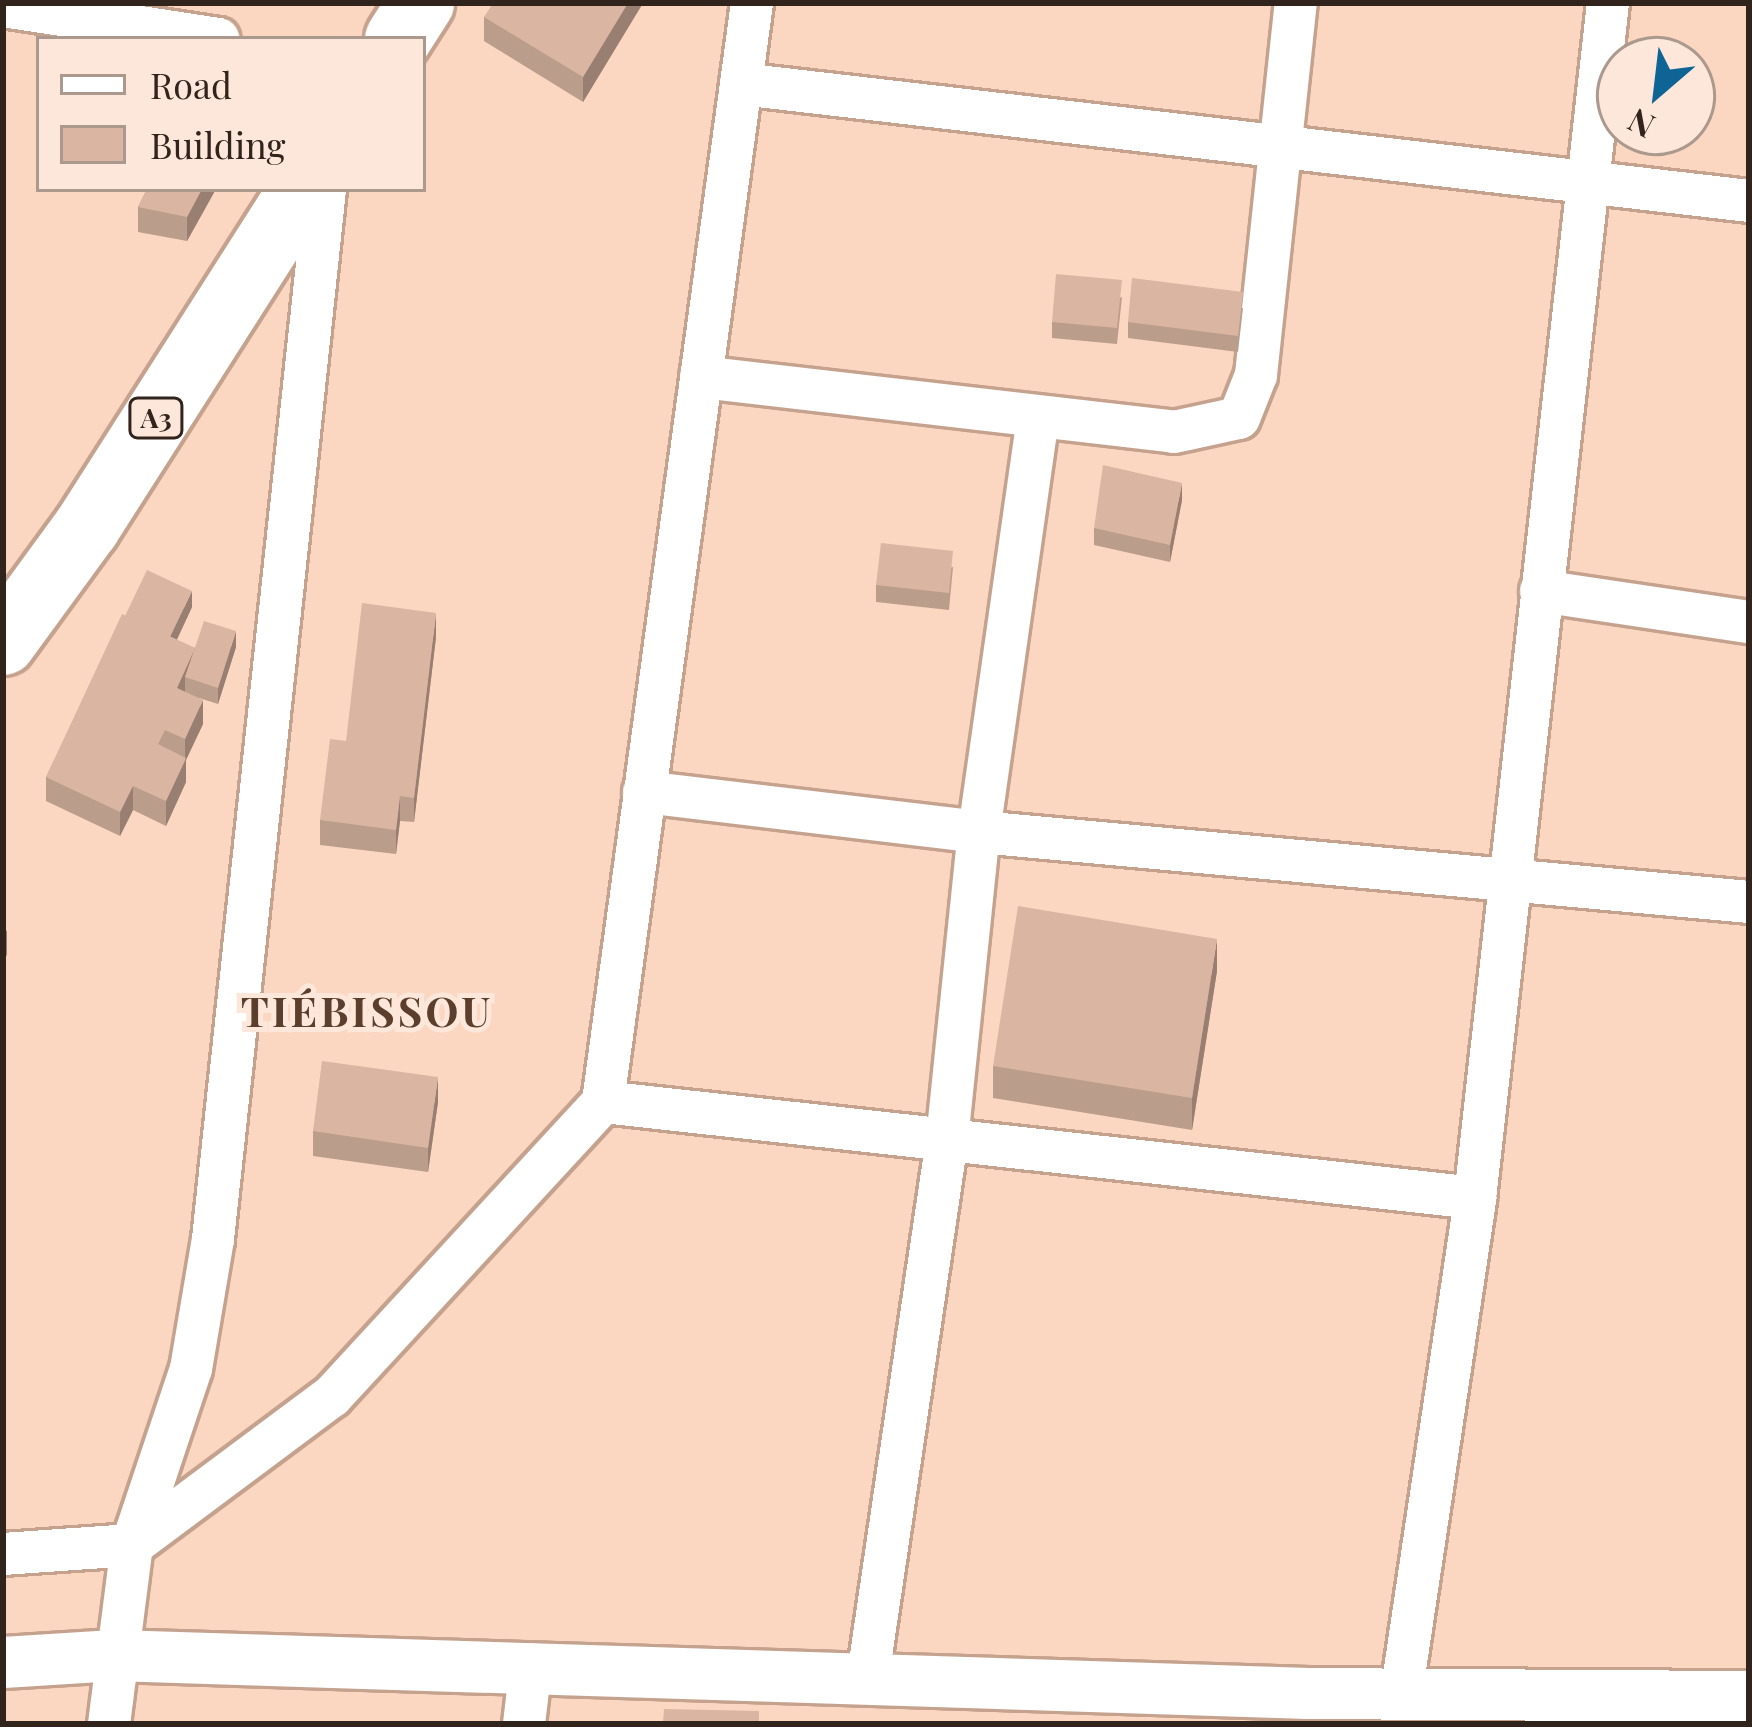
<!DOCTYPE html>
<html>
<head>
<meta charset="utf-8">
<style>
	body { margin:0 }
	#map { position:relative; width:1752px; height:1727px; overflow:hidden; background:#fbd7c1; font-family:"Playfair Display",serif }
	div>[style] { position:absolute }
	.roads { filter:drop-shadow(3px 0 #c5a28e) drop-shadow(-3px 0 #c5a28e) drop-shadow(0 3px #c5a28e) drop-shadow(0 -3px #c5a28e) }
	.minor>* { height:42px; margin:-21px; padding:0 21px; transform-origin:21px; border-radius:21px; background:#fff }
	.tertiary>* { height:51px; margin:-25.5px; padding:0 25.5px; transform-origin:25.5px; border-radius:25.5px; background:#fff }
	.primary>* { height:66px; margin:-33px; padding:0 33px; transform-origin:33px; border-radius:33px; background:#fff }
	.wall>* { inset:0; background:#bb9d8b }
	.shaded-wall>* { inset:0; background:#997f71 }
	.building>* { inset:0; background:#dab6a2 }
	span { translate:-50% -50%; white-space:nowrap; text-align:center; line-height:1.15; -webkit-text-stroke:10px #fde7da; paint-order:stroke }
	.shield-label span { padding:3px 9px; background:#fde7da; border:3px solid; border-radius:9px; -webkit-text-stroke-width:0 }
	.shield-label { font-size:27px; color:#31241c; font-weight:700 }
	.district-label { font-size:42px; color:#5b3e2c; font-weight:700; letter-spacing:3px }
	.frame { position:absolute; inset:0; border:6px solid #31241c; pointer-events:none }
	.legend { position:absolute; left:36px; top:36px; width:390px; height:156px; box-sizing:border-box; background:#fde7da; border:3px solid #ab998e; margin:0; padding:15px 21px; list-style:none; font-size:36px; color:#31241c }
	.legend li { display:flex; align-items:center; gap:24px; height:60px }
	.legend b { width:60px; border:3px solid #ab998e }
	.north { position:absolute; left:1596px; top:36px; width:120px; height:120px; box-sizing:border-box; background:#fde7da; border:3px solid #ab998e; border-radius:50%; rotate:208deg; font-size:33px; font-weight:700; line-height:48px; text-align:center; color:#31241c }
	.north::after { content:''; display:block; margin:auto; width:42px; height:54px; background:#0e6495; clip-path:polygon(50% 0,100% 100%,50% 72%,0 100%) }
</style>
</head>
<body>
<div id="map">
	<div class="roads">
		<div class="minor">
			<div style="left:3px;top:6px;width:218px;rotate:8.7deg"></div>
			<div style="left:741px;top:84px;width:1015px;rotate:6.62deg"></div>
			<div style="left:701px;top:377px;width:476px;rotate:6.6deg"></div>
			<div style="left:1174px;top:432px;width:66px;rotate:-12.2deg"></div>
			<div style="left:1239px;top:418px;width:46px;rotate:-68.4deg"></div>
			<div style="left:1256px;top:375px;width:374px;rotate:-83.9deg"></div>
			<div style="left:1541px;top:591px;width:210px;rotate:8.5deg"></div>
			<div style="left:644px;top:792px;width:337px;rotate:6.8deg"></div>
			<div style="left:979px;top:832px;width:773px;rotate:5.19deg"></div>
			<div style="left:603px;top:1102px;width:877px;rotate:6.28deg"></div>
			<div style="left:3px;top:1554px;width:129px;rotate:-4deg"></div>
			<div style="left:132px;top:1545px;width:249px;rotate:-36.7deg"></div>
			<div style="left:332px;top:1396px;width:400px;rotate:-47.3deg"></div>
			<div style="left:603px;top:1102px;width:1109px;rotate:-82.28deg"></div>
			<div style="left:868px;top:1676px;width:542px;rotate:-81.62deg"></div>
			<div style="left:947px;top:1140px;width:310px;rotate:-84.1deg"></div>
			<div style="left:979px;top:832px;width:418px;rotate:-81.9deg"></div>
			<div style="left:1402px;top:1689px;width:496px;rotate:-81.5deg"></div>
			<div style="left:1475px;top:1198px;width:1202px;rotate:-83.65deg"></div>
			<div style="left:109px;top:1724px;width:180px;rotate:-82.7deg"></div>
			<div style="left:132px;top:1545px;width:186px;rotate:-71.5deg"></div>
			<div style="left:191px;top:1369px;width:132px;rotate:-80.4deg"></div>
			<div style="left:213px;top:1239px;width:1056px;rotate:-83.91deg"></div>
			<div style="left:524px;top:1724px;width:60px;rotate:-83.3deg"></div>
		</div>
		<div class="tertiary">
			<div style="left:3px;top:1662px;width:111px;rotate:-3.6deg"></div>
			<div style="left:114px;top:1655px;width:1195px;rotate:1.82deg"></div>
			<div style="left:1308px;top:1693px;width:441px;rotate:0.4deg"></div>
		</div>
		<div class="primary">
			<div style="left:398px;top:39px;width:43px;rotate:-57.4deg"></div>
			<div style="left:3px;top:642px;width:142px;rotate:-53.9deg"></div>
			<div style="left:87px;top:527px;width:401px;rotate:-57.5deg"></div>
		</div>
	</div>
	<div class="wall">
		<div style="clip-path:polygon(643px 3px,583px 102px,484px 41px,484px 17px)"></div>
		<div style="clip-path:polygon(147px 189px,216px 189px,187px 241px,138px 232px,138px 207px)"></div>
		<div style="clip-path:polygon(1122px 297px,1117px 344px,1052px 338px,1052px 322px)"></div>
		<div style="clip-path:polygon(1243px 308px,1238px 352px,1128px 338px,1128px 322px)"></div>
		<div style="clip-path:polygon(1182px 500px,1170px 562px,1094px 545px,1094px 528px)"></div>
		<div style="clip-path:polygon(953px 567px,949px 610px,876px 602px,876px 585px)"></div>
		<div style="clip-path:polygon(192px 607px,177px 640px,195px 648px,236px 647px,218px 704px,199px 698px,203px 724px,186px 760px,186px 782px,166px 826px,133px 810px,120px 836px,46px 801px,46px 777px,125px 616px)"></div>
		<div style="clip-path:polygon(436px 637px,414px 822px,400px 821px,396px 854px,320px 845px,320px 820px,346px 741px)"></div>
		<div style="clip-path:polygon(1217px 971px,1192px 1130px,993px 1098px,993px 1066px)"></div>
		<div style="clip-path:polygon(438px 1102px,428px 1172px,313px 1156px,313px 1131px)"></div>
	</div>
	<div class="shaded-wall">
		<div style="clip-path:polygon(628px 3px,643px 3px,583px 102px,583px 77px)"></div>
		<div style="clip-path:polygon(202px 189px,216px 189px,187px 241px,187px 217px)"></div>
		<div style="clip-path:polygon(1182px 483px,1182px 500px,1170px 562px,1170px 545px)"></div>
		<div style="clip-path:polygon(192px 591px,192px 607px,167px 660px,167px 643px)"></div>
		<div style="clip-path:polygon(436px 613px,436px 637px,414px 822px,414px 798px)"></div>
		<div style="clip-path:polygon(236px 631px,236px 647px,218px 704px,218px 688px)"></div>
		<div style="clip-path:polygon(195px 648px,185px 677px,185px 694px,177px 688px)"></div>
		<div style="clip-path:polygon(203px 700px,203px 724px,186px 760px,186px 782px,166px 826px,166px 801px,185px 761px,185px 739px)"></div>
		<div style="clip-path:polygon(133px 786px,133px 810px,120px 836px,120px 812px)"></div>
		<div style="clip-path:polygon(400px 796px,400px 821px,396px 854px,396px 830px)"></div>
		<div style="clip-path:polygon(7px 930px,7px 955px,3px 960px,3px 936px)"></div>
		<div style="clip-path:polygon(1217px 939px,1217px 971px,1192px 1130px,1192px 1098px)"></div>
		<div style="clip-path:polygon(438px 1077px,438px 1102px,428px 1172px,428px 1148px)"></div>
	</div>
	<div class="building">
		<div style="clip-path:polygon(493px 3px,628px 3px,583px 77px,484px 17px)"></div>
		<div style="clip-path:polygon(147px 189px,202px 189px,187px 217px,138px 207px)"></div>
		<div style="clip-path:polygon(1056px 274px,1122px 280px,1117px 328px,1052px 322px)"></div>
		<div style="clip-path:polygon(1132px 278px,1243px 292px,1238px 336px,1128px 322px)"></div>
		<div style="clip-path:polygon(1103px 465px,1182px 483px,1170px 545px,1094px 528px)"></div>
		<div style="clip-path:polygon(881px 543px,953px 551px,949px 593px,876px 585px)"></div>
		<div style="clip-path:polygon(147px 570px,192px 591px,170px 637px,125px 616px)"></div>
		<div style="clip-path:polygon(362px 603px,436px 613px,414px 798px,400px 796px,396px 830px,320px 820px,330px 739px,346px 741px)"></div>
		<div style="clip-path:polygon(122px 614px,195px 648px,177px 688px,203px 700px,185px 739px,165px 730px,158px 744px,186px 758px,166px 801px,133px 786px,120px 812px,46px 777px)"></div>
		<div style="clip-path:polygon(204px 621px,236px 631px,218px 688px,185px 677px)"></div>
		<div style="clip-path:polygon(1018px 906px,1217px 939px,1192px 1098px,993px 1066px)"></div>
		<div style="clip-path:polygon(322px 1061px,438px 1077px,428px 1148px,313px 1131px)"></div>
		<div style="clip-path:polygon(664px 1709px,759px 1711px,759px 1724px,663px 1724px)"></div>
	</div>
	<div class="shield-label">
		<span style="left:156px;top:418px">A3</span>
	</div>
	<div class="district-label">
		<span style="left:367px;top:1010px">TIÉBISSOU</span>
	</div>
	<div class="frame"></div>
	<ul class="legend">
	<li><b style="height:15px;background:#fff"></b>Road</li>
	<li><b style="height:33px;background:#dab6a2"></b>Building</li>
	</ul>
	<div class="north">N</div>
</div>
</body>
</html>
